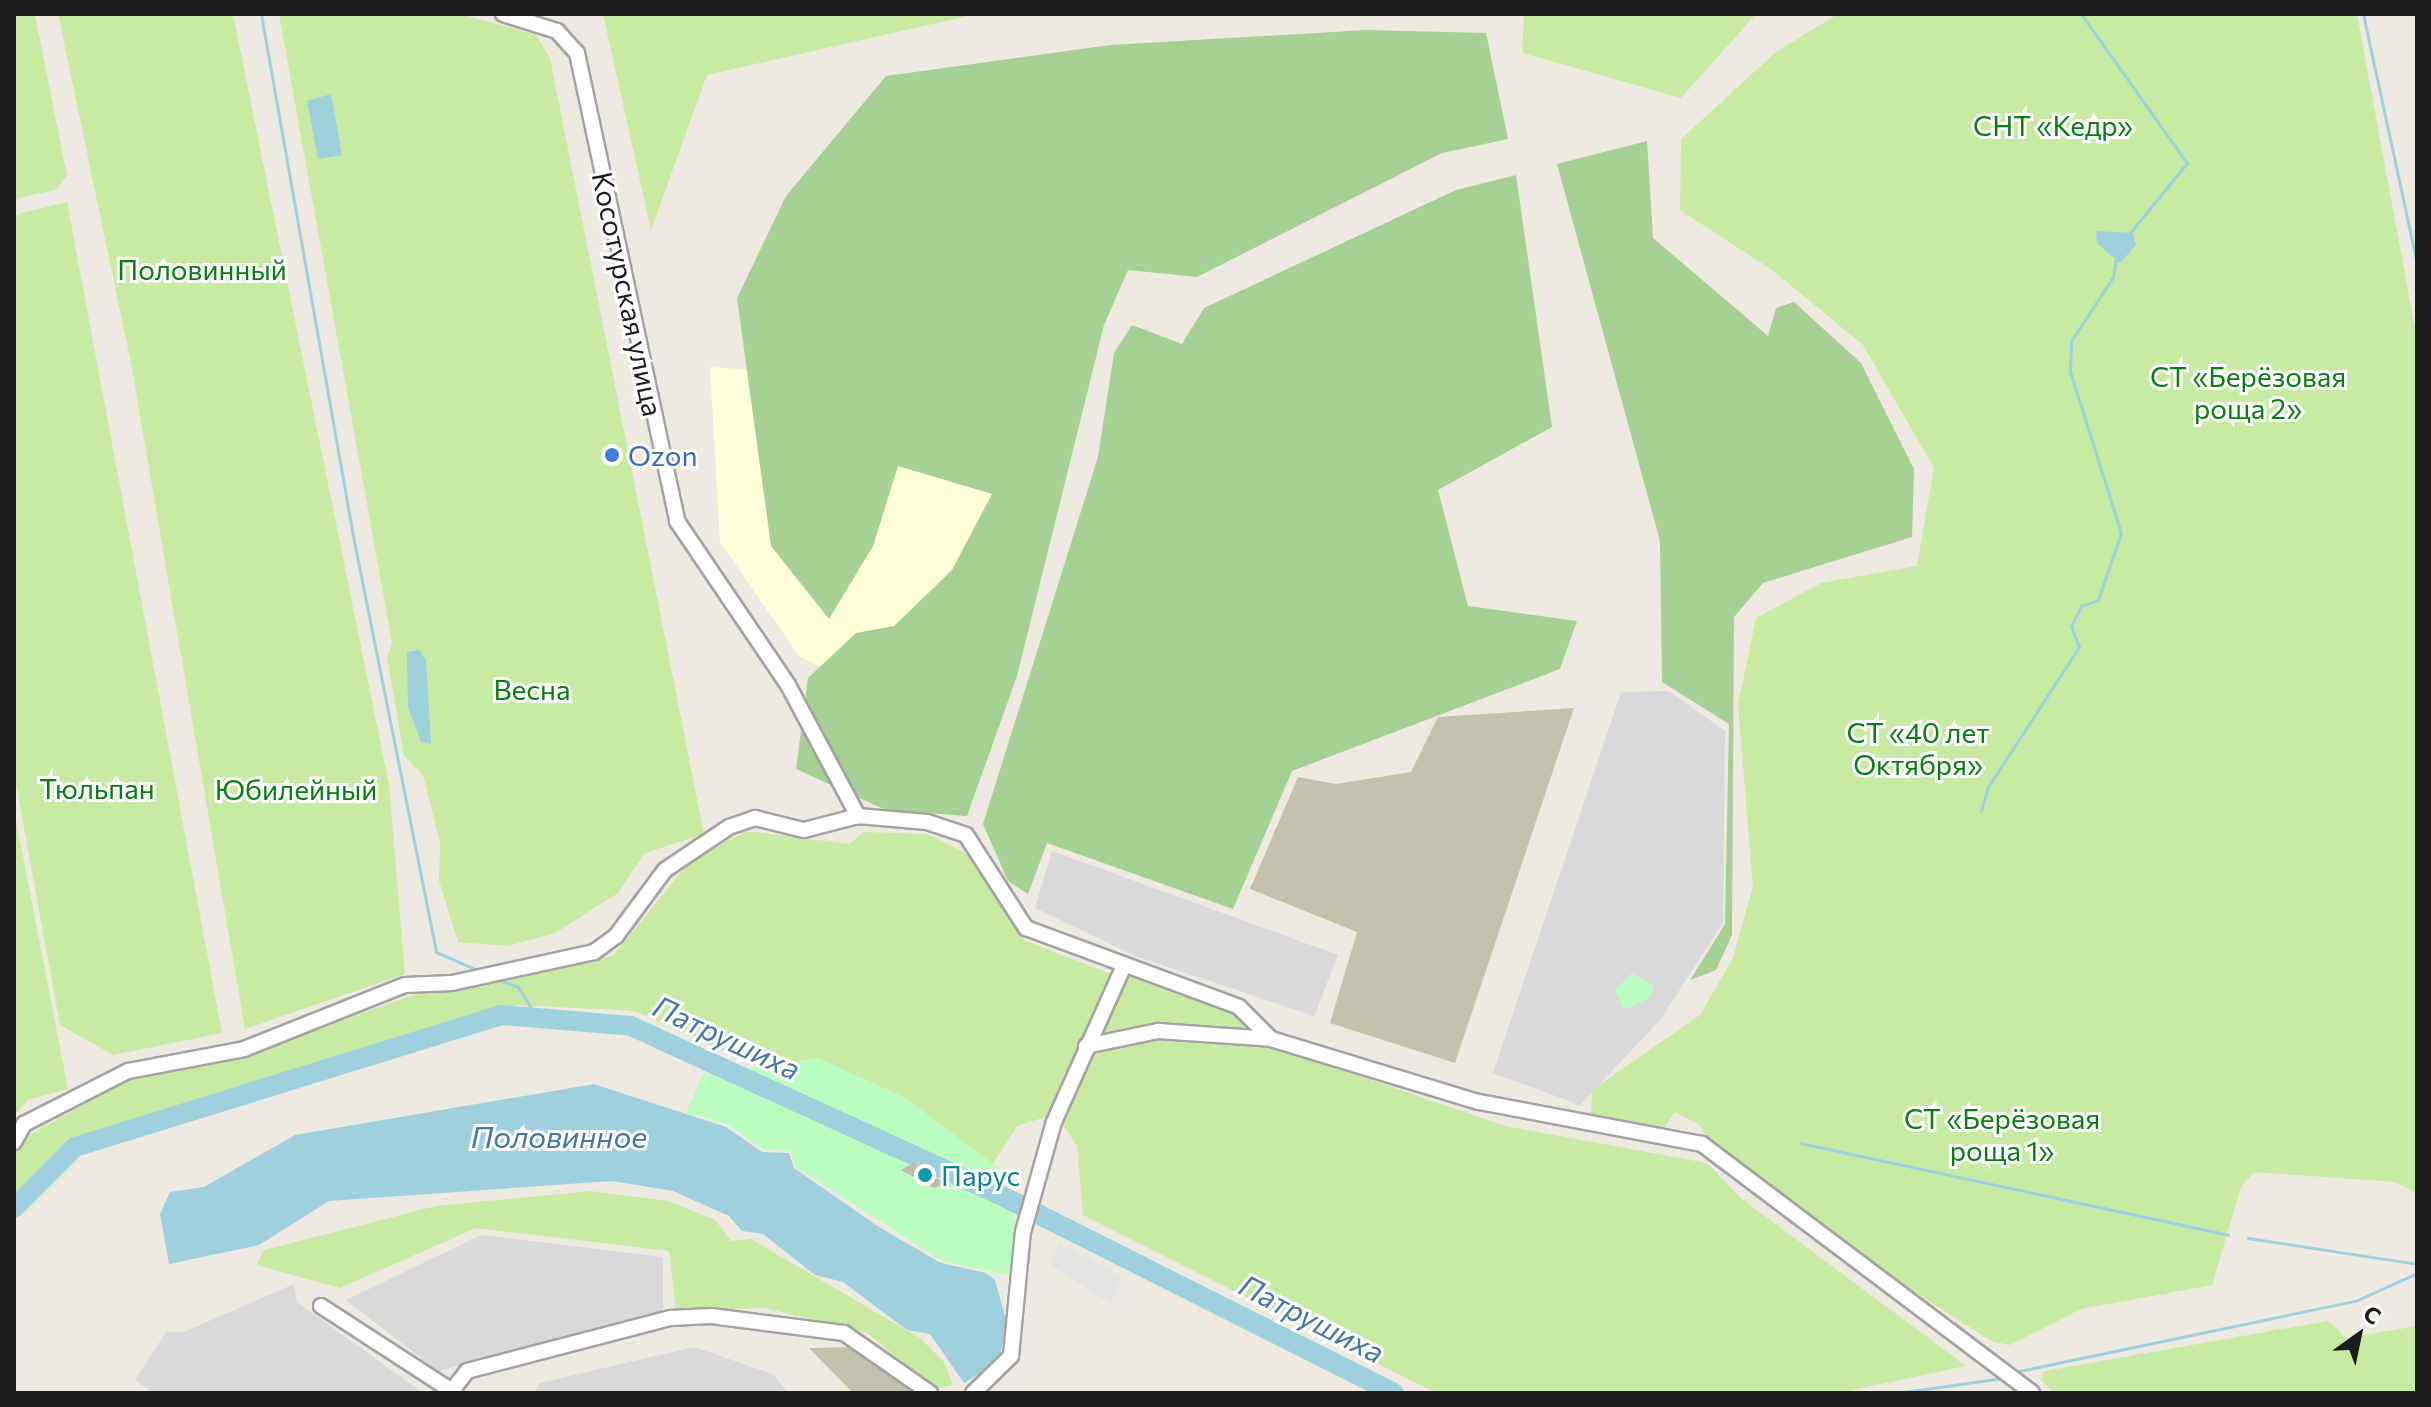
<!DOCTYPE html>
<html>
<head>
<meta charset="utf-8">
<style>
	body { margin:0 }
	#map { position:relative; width:2431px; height:1407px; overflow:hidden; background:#eeeae1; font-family:Commissioner,sans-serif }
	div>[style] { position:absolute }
	.residential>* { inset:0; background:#dad9d9 }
	.education>* { inset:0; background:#ffffda }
	.construction>* { inset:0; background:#c3c3ad }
	.grass>* { inset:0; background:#c8eba4 }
	.forest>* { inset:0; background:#a6d094 }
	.park>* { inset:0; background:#bbfcc0 }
	.parking>* { inset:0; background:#e4e4e4 }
	.water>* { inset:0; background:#9fd0de }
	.stream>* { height:3px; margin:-1.5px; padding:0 1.5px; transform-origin:1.5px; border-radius:1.5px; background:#9fd0de }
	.river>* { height:20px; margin:-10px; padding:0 10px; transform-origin:10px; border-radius:10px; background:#9fd0de }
	.building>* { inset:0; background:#c2b9b1 }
	.roads { filter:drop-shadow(2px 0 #a3a3a3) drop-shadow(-2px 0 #a3a3a3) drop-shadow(0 2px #a3a3a3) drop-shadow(0 -2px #a3a3a3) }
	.minor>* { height:14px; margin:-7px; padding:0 7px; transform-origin:7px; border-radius:7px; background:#fff }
	.dots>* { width:22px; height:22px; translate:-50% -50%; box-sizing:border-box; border:4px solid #fff; border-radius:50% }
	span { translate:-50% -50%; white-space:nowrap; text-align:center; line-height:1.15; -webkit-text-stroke:6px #fff; paint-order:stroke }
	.park-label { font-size:28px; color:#067e10 }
	.street-label { font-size:28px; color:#1c1c1c }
	.shop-label { font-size:28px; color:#366cbe }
	.left { translate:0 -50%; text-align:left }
	.culture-label { font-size:28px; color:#0d838f }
	.water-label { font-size:30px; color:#4276a8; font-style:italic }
	.frame { position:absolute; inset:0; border:16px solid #1c1c1c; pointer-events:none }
	.north { position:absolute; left:2319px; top:1295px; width:80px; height:80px; -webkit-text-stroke:6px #fff; paint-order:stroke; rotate:33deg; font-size:22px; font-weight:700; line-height:32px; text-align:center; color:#1c1c1c }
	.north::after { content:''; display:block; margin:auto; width:28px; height:36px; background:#1c1c1c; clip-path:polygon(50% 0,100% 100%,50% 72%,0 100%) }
</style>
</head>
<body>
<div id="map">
	<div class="residential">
		<div style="clip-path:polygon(1669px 691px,1725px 731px,1723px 923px,1660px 1020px,1580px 1105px,1493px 1073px,1621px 692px)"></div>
		<div style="clip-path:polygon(1052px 851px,1338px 955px,1314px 1016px,1138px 957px,1035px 908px)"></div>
		<div style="clip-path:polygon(481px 1235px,663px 1257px,663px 1312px,438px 1371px,346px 1300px)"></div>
		<div style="clip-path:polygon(294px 1284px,297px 1302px,423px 1393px,154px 1393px,135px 1380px,166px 1332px,184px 1332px)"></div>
		<div style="clip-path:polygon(694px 1347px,773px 1374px,788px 1393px,534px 1393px,540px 1383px)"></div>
	</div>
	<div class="education">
		<div style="clip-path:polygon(710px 367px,752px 370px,1001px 488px,958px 602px,851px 683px,799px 656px,720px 542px)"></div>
	</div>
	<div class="construction">
		<div style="clip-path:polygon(1574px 708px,1455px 1063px,1330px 1023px,1357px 932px,1250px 889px,1298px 777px,1336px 784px,1411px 772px,1438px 717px)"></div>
		<div style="clip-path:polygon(854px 1347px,913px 1393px,853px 1393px,809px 1348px)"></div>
	</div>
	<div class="grass">
		<div style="clip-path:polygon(14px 14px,35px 14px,67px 176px,55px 190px,14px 199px)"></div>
		<div style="clip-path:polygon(58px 14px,233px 14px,389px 785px,405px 974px,245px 1029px,131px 363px)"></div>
		<div style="clip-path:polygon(279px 14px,460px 14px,536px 35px,550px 58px,704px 834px,645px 853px,618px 893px,555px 933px,508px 946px,458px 942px,439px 881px,440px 843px,423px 775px,404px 756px,387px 657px,392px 643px)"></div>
		<div style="clip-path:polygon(603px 14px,977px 14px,707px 75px,651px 230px)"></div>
		<div style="clip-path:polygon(1524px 14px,1756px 14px,1681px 98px,1522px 53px)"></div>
		<div style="clip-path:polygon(1838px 14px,2357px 14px,2417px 339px,2417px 1193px,2395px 1182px,2254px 1172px,2241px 1187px,2212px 1285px,2081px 1309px,2010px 1345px,1991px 1341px,1848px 1249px,1708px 1141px,1700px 1125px,1675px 1112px,1663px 1130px,1591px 1115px,1592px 1090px,1700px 1015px,1733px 958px,1753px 886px,1738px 705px,1756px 618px,1821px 583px,1917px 566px,1934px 468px,1863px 345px,1772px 270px,1680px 210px,1681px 139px,1776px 52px)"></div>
		<div style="clip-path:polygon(67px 202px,222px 1033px,113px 1055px,60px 1025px,14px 773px,14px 215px)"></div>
		<div style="clip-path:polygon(14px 810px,68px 1089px,28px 1100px,14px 1115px)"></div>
		<div style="clip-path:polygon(747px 831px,849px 844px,864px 832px,928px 834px,972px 857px,1024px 940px,1111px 974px,1049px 1116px,1017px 1126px,988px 1172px,635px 1011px,517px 1005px,72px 1141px,14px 1199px,14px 1153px,31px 1134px,128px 1080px,248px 1052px,414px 995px,613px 956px,690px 861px)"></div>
		<div style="clip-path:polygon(1133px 975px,1242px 1012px,1259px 1030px,1154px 1027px,1096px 1040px,1121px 979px)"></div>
		<div style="clip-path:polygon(1149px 1036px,1261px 1042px,1505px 1126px,1707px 1163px,1742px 1199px,1966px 1366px,1839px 1393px,1436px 1393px,1083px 1215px,1077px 1146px,1061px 1122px,1088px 1057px)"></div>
		<div style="clip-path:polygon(591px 1191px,669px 1201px,715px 1220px,731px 1241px,751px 1239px,920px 1338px,944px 1362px,953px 1385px,936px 1389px,867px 1333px,765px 1308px,676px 1311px,669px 1251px,476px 1228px,340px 1288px,256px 1265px,264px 1250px,436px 1206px)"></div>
		<div style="clip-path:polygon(2328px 1321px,2347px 1338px,2417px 1326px,2417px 1393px,2054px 1393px,2040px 1379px,2045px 1371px)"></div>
	</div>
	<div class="forest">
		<div style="clip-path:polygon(1367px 30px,1486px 33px,1508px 139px,1442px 153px,1197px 277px,1128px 270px,1104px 325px,1017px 676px,967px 816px,886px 810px,796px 769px,808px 678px,856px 633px,894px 626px,952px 570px,992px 494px,898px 466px,873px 546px,829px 619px,771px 546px,737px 298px,786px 196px,886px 76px,1110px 45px)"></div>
		<div style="clip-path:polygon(1647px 141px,1653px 238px,1768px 336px,1776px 308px,1794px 302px,1861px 363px,1914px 469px,1912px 537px,1763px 583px,1734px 617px,1732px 935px,1716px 970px,1690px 980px,1725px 924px,1729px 724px,1662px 682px,1660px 541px,1557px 164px)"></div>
		<div style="clip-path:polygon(1516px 175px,1552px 427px,1438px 490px,1468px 606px,1577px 621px,1560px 669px,1292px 771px,1233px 909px,1047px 843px,1028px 894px,1008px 881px,983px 824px,1098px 457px,1114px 353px,1132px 325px,1182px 344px,1204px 308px,1456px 190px)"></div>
	</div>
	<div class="park">
		<div style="clip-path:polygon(1632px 973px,1654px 986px,1650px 998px,1624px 1010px,1615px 990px)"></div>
		<div style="clip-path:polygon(818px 1058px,906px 1098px,1001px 1170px,1020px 1240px,1018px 1277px,942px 1261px,796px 1167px,791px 1151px,763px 1149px,727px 1124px,686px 1113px,703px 1074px)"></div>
	</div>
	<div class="parking">
		<div style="clip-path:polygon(1059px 1243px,1122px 1276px,1111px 1304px,1049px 1264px)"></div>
	</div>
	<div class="water">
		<div style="clip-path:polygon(331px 94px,342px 155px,318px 159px,307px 101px)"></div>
		<div style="clip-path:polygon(2096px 231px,2133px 233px,2136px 245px,2120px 263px,2097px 243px)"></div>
		<div style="clip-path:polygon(419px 650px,426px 660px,431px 744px,421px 742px,408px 707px,407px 652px)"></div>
		<div style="clip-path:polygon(594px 1084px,726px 1127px,762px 1152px,789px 1153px,794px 1168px,879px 1227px,941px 1263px,986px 1273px,995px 1280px,1008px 1326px,997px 1363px,964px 1383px,930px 1334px,907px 1330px,843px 1282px,815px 1275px,763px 1234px,742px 1231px,729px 1216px,673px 1191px,612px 1181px,329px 1201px,259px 1245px,169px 1264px,160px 1214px,170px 1192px,204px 1187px,295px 1135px)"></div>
	</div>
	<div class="stream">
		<div style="left:261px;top:14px;width:530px;rotate:80deg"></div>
		<div style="left:353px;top:536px;width:424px;rotate:78.7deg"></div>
		<div style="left:436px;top:952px;width:50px;rotate:23.5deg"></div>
		<div style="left:2081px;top:14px;width:183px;rotate:54.6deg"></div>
		<div style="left:2187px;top:163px;width:93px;rotate:129.3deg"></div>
		<div style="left:2363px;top:14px;width:255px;rotate:77.8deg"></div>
		<div style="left:1981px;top:811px;width:25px;rotate:-74deg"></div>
		<div style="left:1988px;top:787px;width:167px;rotate:-57deg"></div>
		<div style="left:2079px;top:647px;width:22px;rotate:-111deg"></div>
		<div style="left:2071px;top:626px;width:22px;rotate:-63deg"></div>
		<div style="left:2081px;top:606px;width:18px;rotate:-19deg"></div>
		<div style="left:2098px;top:600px;width:71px;rotate:-71.1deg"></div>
		<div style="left:2121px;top:533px;width:170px;rotate:-107.5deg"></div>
		<div style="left:2070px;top:371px;width:30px;rotate:-88deg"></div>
		<div style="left:2071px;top:341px;width:77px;rotate:-56.7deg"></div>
		<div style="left:2113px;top:277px;width:18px;rotate:-81deg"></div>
		<div style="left:500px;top:980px;width:19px;rotate:21deg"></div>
		<div style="left:518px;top:987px;width:36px;rotate:58deg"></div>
		<div style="left:1800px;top:1143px;width:438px;rotate:12.1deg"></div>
		<div style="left:2248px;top:1238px;width:171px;rotate:8.7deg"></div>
		<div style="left:2019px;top:1371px;width:343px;rotate:-11.8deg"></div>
		<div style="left:2355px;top:1301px;width:68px;rotate:-24.3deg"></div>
		<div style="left:1897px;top:1393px;width:107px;rotate:-8.1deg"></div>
	</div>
	<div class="river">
		<div style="left:14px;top:1208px;width:86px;rotate:-45deg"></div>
		<div style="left:75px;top:1147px;width:446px;rotate:-17.2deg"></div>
		<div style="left:501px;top:1015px;width:130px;rotate:4.8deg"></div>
		<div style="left:631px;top:1026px;width:404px;rotate:24.6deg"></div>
		<div style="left:998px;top:1194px;width:443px;rotate:26.7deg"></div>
	</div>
	<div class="building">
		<div style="clip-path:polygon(915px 1162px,921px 1169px,945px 1183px,934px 1188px,901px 1170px)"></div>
	</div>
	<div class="roads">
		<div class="minor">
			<div style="left:503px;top:14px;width:57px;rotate:17.5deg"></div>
			<div style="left:557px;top:31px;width:30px;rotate:48deg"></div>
			<div style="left:577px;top:53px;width:479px;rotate:77.9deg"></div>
			<div style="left:677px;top:521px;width:198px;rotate:55.9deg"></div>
			<div style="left:788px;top:685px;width:149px;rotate:61.9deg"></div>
			<div style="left:858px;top:816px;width:69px;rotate:5deg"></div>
			<div style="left:927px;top:822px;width:41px;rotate:18.4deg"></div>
			<div style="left:966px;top:835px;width:111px;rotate:57.2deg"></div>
			<div style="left:1026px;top:928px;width:227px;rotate:20.3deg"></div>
			<div style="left:1239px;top:1007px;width:45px;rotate:45deg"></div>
			<div style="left:1271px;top:1039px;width:217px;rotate:16.9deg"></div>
			<div style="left:1479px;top:1102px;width:227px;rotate:10.7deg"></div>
			<div style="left:1702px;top:1144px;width:413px;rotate:37deg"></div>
			<div style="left:1086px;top:1046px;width:74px;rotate:-11.8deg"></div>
			<div style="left:1158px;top:1031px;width:113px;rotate:4deg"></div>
			<div style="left:14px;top:1142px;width:21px;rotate:-61deg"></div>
			<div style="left:24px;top:1124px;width:117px;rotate:-27deg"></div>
			<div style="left:128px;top:1071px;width:118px;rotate:-10.7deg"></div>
			<div style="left:244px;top:1049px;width:173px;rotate:-21.7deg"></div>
			<div style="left:405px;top:985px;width:47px;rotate:-2.4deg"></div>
			<div style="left:452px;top:983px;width:145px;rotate:-12.3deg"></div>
			<div style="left:594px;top:952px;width:27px;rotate:-36deg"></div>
			<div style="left:616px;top:936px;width:82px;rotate:-53.4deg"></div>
			<div style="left:665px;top:870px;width:77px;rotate:-33.9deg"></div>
			<div style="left:729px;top:827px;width:28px;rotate:-19deg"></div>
			<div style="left:755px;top:818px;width:50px;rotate:13.8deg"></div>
			<div style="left:804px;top:830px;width:56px;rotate:-14.5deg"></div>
			<div style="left:321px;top:1306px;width:160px;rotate:33deg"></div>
			<div style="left:450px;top:1393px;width:28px;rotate:-52deg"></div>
			<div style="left:467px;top:1371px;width:211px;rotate:-14.6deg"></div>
			<div style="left:671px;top:1318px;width:40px;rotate:-2.9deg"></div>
			<div style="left:711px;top:1316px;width:134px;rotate:7.3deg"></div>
			<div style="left:844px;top:1333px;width:105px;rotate:34.9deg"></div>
			<div style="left:973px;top:1393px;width:53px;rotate:-44.2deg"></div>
			<div style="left:1011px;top:1356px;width:125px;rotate:-84.5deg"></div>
			<div style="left:1023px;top:1232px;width:114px;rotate:-74.3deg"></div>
			<div style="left:1054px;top:1122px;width:169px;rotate:-65.9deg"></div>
		</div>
	</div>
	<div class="dots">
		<div style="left:612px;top:455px;background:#3f7fe0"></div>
		<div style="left:925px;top:1175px;background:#0f9aa8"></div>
	</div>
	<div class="park-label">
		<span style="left:2053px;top:125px">СНТ «Кедр»</span>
		<span style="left:202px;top:269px">Половинный</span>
		<span style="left:2248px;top:392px">СТ «Берёзовая<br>роща 2»</span>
		<span style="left:532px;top:689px">Весна</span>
		<span style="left:1918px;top:748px">СТ «40 лет<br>Октября»</span>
		<span style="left:97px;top:788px">Тюльпан</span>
		<span style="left:296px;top:789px">Юбилейный</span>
		<span style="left:2002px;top:1134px">СТ «Берёзовая<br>роща 1»</span>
	</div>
	<div class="street-label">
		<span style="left:628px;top:294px;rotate:78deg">Косотурская улица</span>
	</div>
	<div class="shop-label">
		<span class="left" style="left:628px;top:455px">Ozon</span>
	</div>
	<div class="culture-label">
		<span class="left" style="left:941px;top:1175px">Парус</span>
	</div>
	<div class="water-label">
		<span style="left:727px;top:1037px;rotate:25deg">Патрушиха</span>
		<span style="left:559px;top:1136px">Половинное</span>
		<span style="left:1312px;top:1318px;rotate:27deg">Патрушиха</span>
	</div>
	<div class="frame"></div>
	<div class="north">С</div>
</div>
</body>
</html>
